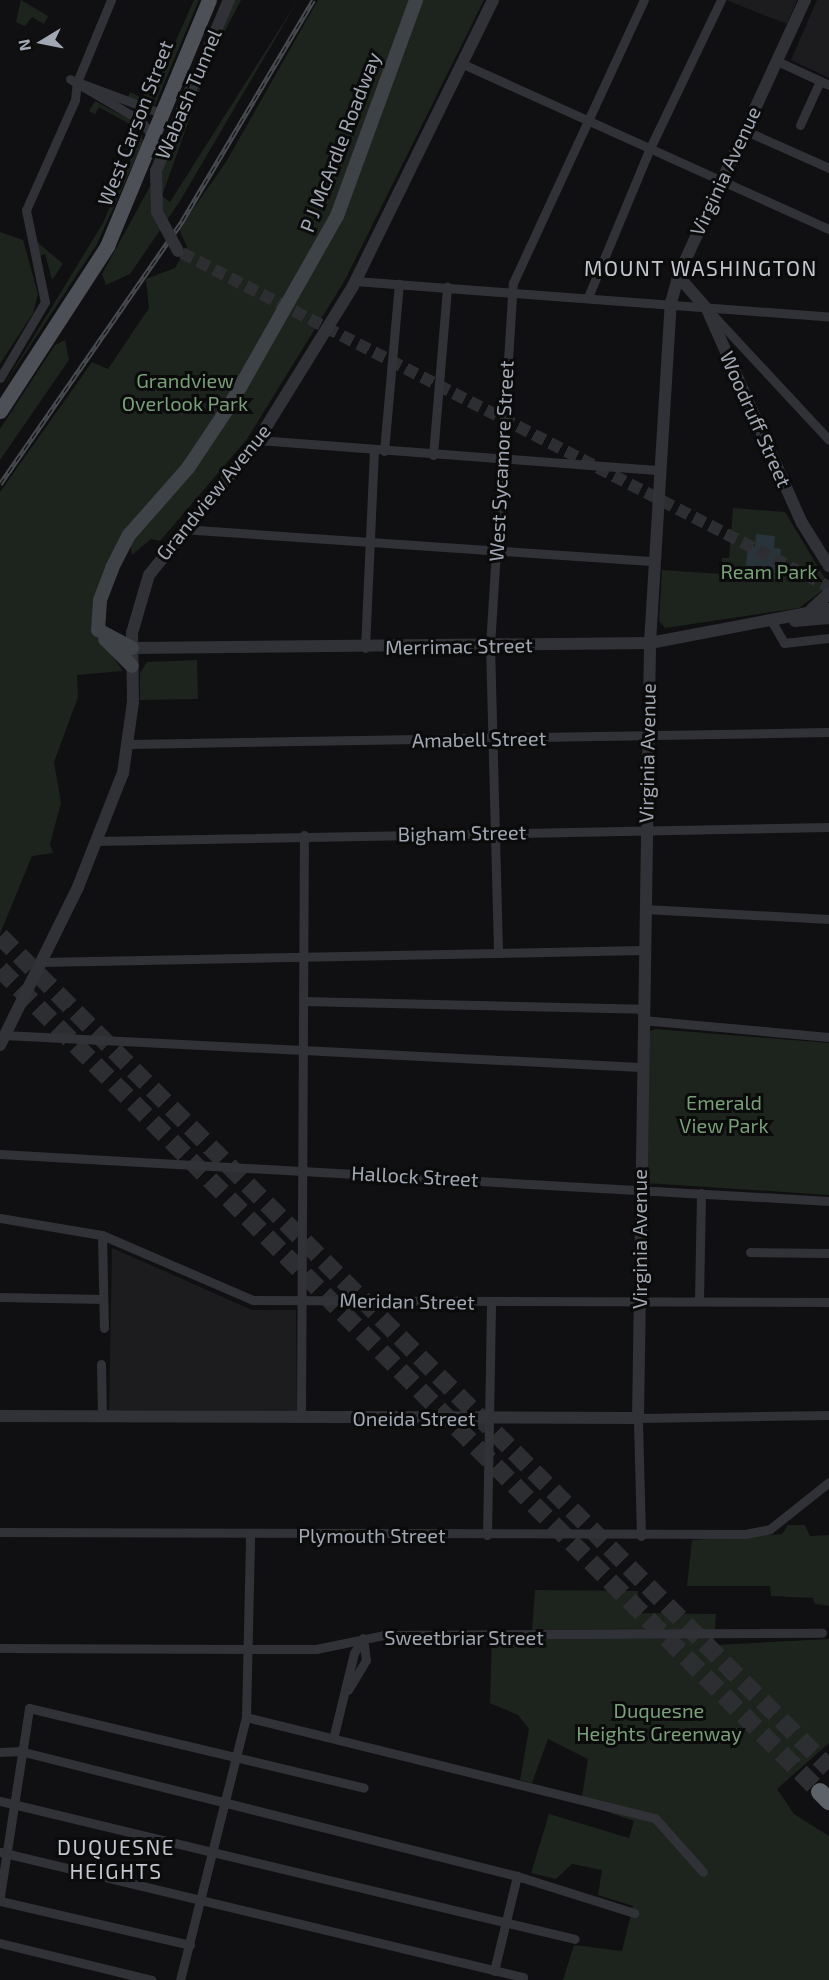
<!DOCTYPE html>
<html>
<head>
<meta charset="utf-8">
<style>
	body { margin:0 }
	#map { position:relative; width:829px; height:1980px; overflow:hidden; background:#101012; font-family:"Exo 2",sans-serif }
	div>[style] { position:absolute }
	.built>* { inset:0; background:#1c1c1f }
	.green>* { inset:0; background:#1c241d }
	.water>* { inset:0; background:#29343a }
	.tertiary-tunnel>* { height:12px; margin-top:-6px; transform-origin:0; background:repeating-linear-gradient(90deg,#2d2e32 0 12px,transparent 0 18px) }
	.motorway-tunnel>* { height:18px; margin-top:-9px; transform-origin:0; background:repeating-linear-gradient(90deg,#2d2e32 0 18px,transparent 0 27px) }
	.minor>* { height:9px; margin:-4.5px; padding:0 4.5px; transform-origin:4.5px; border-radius:4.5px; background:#313237 }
	.tertiary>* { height:12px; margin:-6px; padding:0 6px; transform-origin:6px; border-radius:6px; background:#313237 }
	.secondary>* { height:14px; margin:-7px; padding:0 7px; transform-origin:7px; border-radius:7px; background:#3f4247 }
	.primary>* { height:15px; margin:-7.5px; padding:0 7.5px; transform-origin:7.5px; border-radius:7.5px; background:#4d5056 }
	.motorway>* { height:18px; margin:-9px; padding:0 9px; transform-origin:9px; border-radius:9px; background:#5d6168 }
	.rail>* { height:4.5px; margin-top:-2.25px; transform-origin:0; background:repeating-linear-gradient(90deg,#0b0b0c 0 7px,#484b50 0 14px); box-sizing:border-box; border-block:2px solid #484b50 }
	.tertiary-bridge>* { height:12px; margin:-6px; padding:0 6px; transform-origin:6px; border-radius:6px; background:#313237 }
	span { translate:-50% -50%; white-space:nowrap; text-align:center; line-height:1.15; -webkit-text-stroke:6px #0b0b0c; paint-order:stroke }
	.street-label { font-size:20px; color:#a1a8b3 }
	.park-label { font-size:20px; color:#789f77 }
	.neighbourhood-label { font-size:21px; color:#c2c7cf; letter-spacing:1.5px }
	.north { position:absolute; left:12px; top:12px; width:60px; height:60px; -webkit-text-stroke:4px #0b0b0c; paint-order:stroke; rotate:260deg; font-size:16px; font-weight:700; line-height:24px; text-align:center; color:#a1a8b3 }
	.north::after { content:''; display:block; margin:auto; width:21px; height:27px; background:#a1a8b3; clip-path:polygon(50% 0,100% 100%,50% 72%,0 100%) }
</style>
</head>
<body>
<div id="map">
	<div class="built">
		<div style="clip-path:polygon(726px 0,797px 0,787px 24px)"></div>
		<div style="clip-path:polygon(817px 0,829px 0,829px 78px,791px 60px)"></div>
		<div style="clip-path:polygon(112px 1248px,252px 1310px,296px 1310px,297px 1411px,109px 1410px)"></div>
	</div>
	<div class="green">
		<div style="clip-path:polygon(21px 0,48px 16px,44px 24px,32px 17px,25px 26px,16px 22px)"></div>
		<div style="clip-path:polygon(194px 0,199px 0,155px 105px,128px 97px,130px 92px,142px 98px,146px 90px,152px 91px,150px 81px,157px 83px)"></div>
		<div style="clip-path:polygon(234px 0,241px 0,211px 58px,162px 196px,170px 202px,298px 0,180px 201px,130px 274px,106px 285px,102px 274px,170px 150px)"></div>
		<div style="clip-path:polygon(318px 0,484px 0,345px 280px,247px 439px,160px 541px,151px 539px,132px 555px,127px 528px,110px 556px,91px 626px,123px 671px,77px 675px,78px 697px,54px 762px,61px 803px,50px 844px,53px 853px,32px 856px,0 934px,0 492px,92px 362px,108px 369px,149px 308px,146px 279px,175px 268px,187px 247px,179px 229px,226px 162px)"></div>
		<div style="clip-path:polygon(95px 101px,139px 125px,143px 142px,97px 244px,0 392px,103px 223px,135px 148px,135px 127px,99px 107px,95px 114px,89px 111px)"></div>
		<div style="clip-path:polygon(0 232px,23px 240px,38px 294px,33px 313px,0 364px)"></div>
		<div style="clip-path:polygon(36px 241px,63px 264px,52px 280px,45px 254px,40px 256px)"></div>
		<div style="clip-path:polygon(65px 340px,69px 360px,0 460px,0 429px,55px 345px)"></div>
		<div style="clip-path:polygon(733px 508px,785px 512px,824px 577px,823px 590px,799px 608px,665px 628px,659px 621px,662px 570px,721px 574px,722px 558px,729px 558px)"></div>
		<div style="clip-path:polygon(197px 660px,198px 699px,140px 700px,140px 673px,147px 662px)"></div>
		<div style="clip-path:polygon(655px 1029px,829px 1043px,829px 1195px,646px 1183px,648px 1032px)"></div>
		<div style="clip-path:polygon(788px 1525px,805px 1525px,810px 1536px,829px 1535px,829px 1606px,815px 1604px,813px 1598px,771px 1596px,770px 1586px,687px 1586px,692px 1540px,782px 1534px)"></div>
		<div style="clip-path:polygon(535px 1590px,638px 1591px,639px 1613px,716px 1614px,714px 1645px,829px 1639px,829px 1743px,777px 1789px,794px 1814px,829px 1836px,829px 1980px,563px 1980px,574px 1945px,622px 1951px,633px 1906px,598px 1895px,602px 1870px,572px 1864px,556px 1879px,531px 1873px,549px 1814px,629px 1838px,634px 1821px,581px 1803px,588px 1759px,548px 1739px,532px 1783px,520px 1780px,529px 1729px,518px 1715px,490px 1703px,492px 1632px,532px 1631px)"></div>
	</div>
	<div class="water">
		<div style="clip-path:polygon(756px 534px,775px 536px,774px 548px,781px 549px,778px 579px,745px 575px,748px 546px,755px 547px)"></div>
	</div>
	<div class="tertiary-tunnel">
		<div style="left:182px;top:253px;width:728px;rotate:27.3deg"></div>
	</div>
	<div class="motorway-tunnel">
		<div style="left:0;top:936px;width:1175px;rotate:45.1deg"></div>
		<div style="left:0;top:969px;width:1162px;rotate:45.1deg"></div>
	</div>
	<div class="minor">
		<div style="left:777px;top:61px;width:57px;rotate:24.8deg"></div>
		<div style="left:463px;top:64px;width:401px;rotate:24.3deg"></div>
		<div style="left:70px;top:79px;width:82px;rotate:30.6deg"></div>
		<div style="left:141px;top:121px;width:20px;rotate:53deg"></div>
		<div style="left:77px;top:82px;width:90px;rotate:20.3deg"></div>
		<div style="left:800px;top:125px;width:48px;rotate:-65.6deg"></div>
		<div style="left:744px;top:130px;width:93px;rotate:24.1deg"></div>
		<div style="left:355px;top:281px;width:475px;rotate:4.3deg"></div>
		<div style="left:588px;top:297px;width:164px;rotate:-67.4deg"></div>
		<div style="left:651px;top:146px;width:162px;rotate:-64.4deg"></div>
		<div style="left:711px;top:313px;width:173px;rotate:47.1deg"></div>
		<div style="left:0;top:378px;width:88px;rotate:-59.4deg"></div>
		<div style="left:45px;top:302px;width:94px;rotate:-101.7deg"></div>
		<div style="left:26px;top:210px;width:120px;rotate:-66deg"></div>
		<div style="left:75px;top:100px;width:18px;rotate:-84deg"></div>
		<div style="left:77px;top:82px;width:89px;rotate:-67.5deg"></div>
		<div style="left:258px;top:440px;width:403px;rotate:4.3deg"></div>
		<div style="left:384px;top:451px;width:168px;rotate:-84.9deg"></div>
		<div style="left:433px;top:455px;width:169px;rotate:-85.2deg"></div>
		<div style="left:181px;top:529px;width:474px;rotate:3.9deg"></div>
		<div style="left:772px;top:622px;width:24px;rotate:60deg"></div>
		<div style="left:784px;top:643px;width:45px;rotate:-6.3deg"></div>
		<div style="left:365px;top:648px;width:198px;rotate:-87.4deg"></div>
		<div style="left:129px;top:744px;width:700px;rotate:-0.98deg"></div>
		<div style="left:96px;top:841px;width:733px;rotate:-1.09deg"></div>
		<div style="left:645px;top:909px;width:184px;rotate:3.1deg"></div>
		<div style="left:498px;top:950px;width:304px;rotate:-91.5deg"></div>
		<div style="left:490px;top:646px;width:364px;rotate:-86.4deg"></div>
		<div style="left:513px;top:283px;width:312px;rotate:-65.2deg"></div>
		<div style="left:41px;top:962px;width:603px;rotate:-1.14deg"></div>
		<div style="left:303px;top:1001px;width:340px;rotate:1.3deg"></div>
		<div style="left:642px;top:1020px;width:188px;rotate:5.2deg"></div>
		<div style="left:4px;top:1035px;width:637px;rotate:2.88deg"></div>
		<div style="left:0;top:1154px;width:830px;rotate:3.24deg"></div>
		<div style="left:0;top:1218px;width:103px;rotate:9.5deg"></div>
		<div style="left:102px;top:1235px;width:164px;rotate:23.3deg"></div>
		<div style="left:253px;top:1300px;width:576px;rotate:0.2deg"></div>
		<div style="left:102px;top:1235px;width:93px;rotate:88.8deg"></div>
		<div style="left:750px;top:1252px;width:79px;rotate:0.7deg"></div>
		<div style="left:0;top:1297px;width:103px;rotate:1.1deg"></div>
		<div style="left:699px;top:1299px;width:106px;rotate:-88.9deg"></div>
		<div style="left:101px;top:1364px;width:53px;rotate:88.9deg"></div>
		<div style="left:301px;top:1418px;width:583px;rotate:-89.71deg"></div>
		<div style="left:0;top:1532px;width:745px;rotate:0.15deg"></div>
		<div style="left:745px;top:1534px;width:25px;rotate:-11deg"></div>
		<div style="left:770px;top:1529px;width:75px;rotate:-38.5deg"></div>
		<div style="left:487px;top:1535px;width:233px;rotate:-89deg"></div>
		<div style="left:641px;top:1536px;width:118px;rotate:-91.5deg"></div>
		<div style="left:638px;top:1418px;width:191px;rotate:-0.9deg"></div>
		<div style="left:0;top:1648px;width:316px;rotate:0.2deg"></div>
		<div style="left:316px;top:1649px;width:69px;rotate:-11.6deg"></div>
		<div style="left:384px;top:1635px;width:438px;rotate:-0.3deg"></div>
		<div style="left:348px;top:1690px;width:35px;rotate:-59deg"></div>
		<div style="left:366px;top:1660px;width:22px;rotate:-98deg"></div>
		<div style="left:246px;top:1717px;width:421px;rotate:13.9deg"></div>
		<div style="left:655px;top:1818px;width:72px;rotate:48.4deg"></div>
		<div style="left:334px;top:1735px;width:84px;rotate:-76.3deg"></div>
		<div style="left:354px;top:1653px;width:17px;rotate:-59deg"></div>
		<div style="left:0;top:1752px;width:20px;rotate:-3deg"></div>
		<div style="left:20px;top:1751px;width:512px;rotate:14.12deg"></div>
		<div style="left:517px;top:1876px;width:123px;rotate:17.5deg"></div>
		<div style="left:0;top:1801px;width:591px;rotate:13.5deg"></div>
		<div style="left:0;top:1852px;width:538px;rotate:13.44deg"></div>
		<div style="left:0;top:1896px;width:190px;rotate:-81.2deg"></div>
		<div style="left:29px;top:1708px;width:344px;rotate:13.4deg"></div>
		<div style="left:0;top:1901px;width:195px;rotate:13deg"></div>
		<div style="left:0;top:1943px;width:156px;rotate:13.7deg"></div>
		<div style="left:494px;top:1971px;width:98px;rotate:-76.4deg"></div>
		<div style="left:180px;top:1980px;width:271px;rotate:-75.9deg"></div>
		<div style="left:246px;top:1717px;width:182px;rotate:-88.7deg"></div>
	</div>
	<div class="tertiary">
		<div style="left:678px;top:276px;width:44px;rotate:48.7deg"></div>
		<div style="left:707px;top:309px;width:234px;rotate:66.1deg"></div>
		<div style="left:802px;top:523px;width:51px;rotate:57.9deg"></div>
		<div style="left:811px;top:610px;width:25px;rotate:-43deg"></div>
		<div style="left:795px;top:621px;width:34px;rotate:-5deg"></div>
		<div style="left:132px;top:648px;width:518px;rotate:-0.55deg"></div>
		<div style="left:650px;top:643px;width:182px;rotate:-10.8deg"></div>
		<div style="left:0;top:1045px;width:176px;rotate:-63.7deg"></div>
		<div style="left:78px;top:887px;width:123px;rotate:-68.5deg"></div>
		<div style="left:123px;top:773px;width:72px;rotate:-82deg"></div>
		<div style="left:133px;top:702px;width:69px;rotate:-90.8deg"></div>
		<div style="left:132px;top:633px;width:60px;rotate:-73.7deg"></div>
		<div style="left:149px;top:575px;width:174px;rotate:-51.1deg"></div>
		<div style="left:258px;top:440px;width:181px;rotate:-58.3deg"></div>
		<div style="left:353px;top:286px;width:318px;rotate:-63.9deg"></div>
		<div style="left:0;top:1416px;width:638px;rotate:0.18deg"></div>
		<div style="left:638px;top:1418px;width:775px;rotate:-89.11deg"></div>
		<div style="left:650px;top:643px;width:341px;rotate:-86.5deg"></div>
		<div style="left:671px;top:303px;width:28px;rotate:-75deg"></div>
		<div style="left:678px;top:276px;width:304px;rotate:-65.3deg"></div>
	</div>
	<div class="secondary">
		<div style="left:105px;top:639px;width:38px;rotate:45deg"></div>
		<div style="left:132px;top:648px;width:38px;rotate:-152deg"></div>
		<div style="left:98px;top:630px;width:30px;rotate:-86deg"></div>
		<div style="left:100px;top:600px;width:34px;rotate:-69deg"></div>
		<div style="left:112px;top:568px;width:37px;rotate:-63deg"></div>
		<div style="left:129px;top:535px;width:89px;rotate:-48.6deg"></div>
		<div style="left:188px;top:468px;width:76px;rotate:-56.3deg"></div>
		<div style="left:230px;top:405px;width:217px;rotate:-60.5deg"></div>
		<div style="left:337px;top:216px;width:230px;rotate:-69.9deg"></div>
	</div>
	<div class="primary">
		<div style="left:0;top:411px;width:197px;rotate:-57deg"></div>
		<div style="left:107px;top:246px;width:266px;rotate:-67.5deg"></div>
	</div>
	<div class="motorway">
		<div style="left:820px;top:1792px;width:13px;rotate:45deg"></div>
	</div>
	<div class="rail">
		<div style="left:0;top:484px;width:320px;rotate:-55.3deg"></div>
		<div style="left:182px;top:221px;width:257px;rotate:-59.3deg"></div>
	</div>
	<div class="tertiary-bridge">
		<div style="left:178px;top:251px;width:44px;rotate:-118.3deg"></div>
		<div style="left:157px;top:212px;width:41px;rotate:-91.4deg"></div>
		<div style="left:156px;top:171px;width:186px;rotate:-66.9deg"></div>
	</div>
	<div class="street-label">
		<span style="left:188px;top:94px;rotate:-67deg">Wabash Tunnel</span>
		<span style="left:135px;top:123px;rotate:-69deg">West Carson Street</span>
		<span style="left:340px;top:142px;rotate:-69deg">P J McArdle Roadway</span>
		<span style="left:725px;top:171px;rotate:-65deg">Virginia Avenue</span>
		<span style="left:756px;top:419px;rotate:66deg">Woodruff Street</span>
		<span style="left:501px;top:461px;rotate:-87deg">West Sycamore Street</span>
		<span style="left:213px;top:492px;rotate:-51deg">Grandview Avenue</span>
		<span style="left:459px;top:646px;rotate:-1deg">Merrimac Street</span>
		<span style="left:479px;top:739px;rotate:-1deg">Amabell Street</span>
		<span style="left:647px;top:753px;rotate:-89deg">Virginia Avenue</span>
		<span style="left:462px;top:833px;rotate:-1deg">Bigham Street</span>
		<span style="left:415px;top:1176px;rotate:3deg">Hallock Street</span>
		<span style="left:639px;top:1239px;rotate:-90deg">Virginia Avenue</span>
		<span style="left:407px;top:1301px;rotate:1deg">Meridan Street</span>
		<span style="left:414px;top:1418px">Oneida Street</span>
		<span style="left:372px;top:1535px">Plymouth Street</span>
		<span style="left:464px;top:1637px">Sweetbriar Street</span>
	</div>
	<div class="park-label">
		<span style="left:185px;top:392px">Grandview<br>Overlook Park</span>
		<span style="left:769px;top:571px">Ream Park</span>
		<span style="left:724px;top:1114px">Emerald<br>View Park</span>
		<span style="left:659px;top:1722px">Duquesne<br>Heights Greenway</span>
	</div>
	<div class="neighbourhood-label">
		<span style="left:701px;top:268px">MOUNT WASHINGTON</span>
		<span style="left:116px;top:1859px">DUQUESNE<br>HEIGHTS</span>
	</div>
	<div class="north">N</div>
</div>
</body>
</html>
